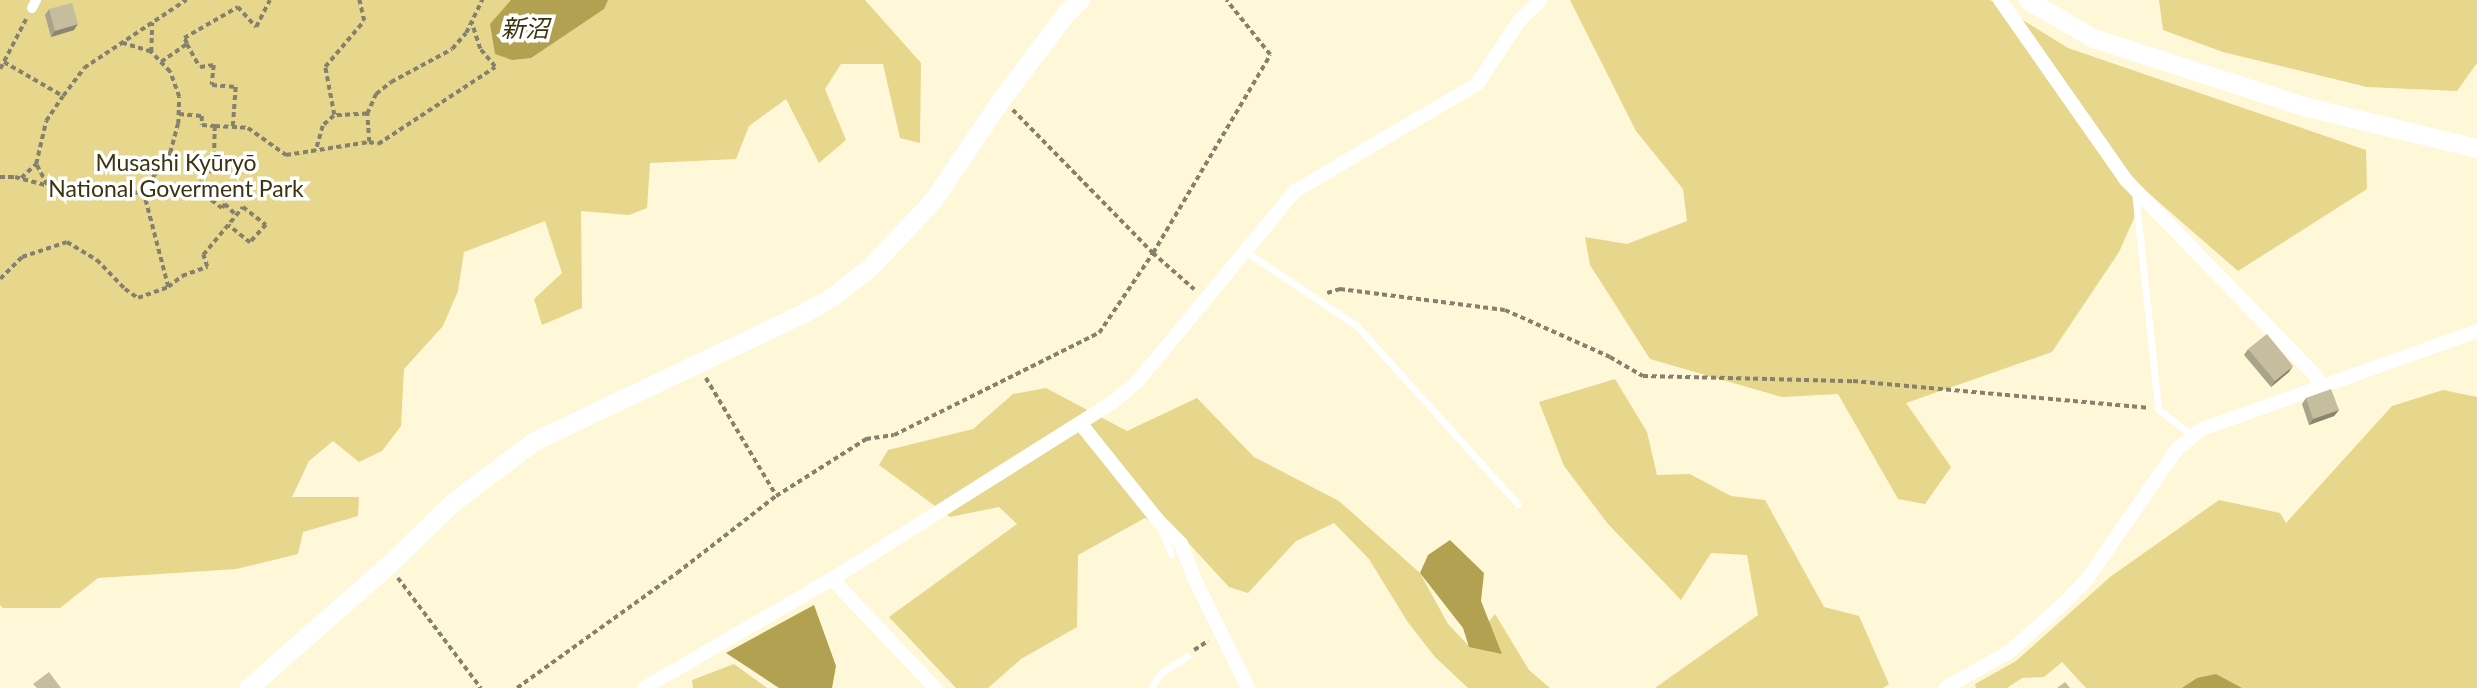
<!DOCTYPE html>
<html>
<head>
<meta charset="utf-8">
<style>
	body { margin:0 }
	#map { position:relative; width:2477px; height:688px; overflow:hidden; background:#fef8d8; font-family:Lato,"Noto Sans JP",sans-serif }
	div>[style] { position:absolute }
	.green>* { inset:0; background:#e6d78d }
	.water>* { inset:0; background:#b1a151 }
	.path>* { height:3.5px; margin-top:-1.75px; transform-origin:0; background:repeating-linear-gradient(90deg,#85816c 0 5px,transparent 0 8.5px) }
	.service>* { height:7px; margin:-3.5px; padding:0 3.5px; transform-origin:3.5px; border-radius:3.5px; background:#fff }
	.pedestrian>* { height:10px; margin:-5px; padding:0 5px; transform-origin:5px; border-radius:5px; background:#fff }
	.minor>* { height:14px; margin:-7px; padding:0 7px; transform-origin:7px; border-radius:7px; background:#fff }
	.tertiary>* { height:19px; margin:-9.5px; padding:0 9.5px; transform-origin:9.5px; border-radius:9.5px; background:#fff }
	.wall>* { inset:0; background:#a9a389 }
	.shaded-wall>* { inset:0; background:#89856f }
	.building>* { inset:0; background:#c4be9f }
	span { translate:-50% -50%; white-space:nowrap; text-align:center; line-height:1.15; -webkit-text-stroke:7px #fff; paint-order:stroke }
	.park-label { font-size:23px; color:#3b3411 }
	.water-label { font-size:24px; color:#3b3410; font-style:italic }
</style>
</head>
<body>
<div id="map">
	<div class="green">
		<div style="clip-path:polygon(0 0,865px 0,921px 63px,920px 143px,900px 138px,883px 64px,841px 64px,825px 89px,846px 140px,819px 163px,786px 99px,749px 126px,736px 159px,650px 163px,647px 208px,629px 215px,581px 211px,582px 308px,542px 325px,534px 299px,562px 273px,545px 221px,464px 252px,458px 291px,443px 326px,404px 369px,401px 426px,382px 451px,359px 462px,333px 441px,309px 461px,292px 497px,359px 497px,358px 516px,303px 532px,298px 554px,236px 569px,98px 578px,60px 608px,3px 608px,0 605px)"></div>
		<div style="clip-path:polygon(1570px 0,1990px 0,2068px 48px,2366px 150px,2367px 189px,2238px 271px,2146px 191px,2119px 252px,2052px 352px,1906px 403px,1951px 467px,1925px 504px,1898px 499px,1838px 394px,1782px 397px,1650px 359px,1590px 265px,1585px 237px,1627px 244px,1687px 221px,1683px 189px,1636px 131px)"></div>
		<div style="clip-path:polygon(2159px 0,2477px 0,2477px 63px,2457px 91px,2367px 87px,2223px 52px,2163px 30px)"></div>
		<div style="clip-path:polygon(1615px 379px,1647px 432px,1657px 475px,1690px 474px,1731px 496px,1765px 500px,1824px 607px,1859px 616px,1889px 684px,1883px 688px,1655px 688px,1758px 615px,1747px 555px,1711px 553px,1681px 600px,1608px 524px,1564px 466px,1539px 402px)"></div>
		<div style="clip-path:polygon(1046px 388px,1127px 431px,1197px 398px,1254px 457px,1339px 501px,1420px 573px,1448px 624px,1469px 646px,1495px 614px,1529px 670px,1550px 688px,1468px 688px,1435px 657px,1407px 621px,1369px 559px,1334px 523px,1296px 541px,1248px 593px,1229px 587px,1181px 535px,1145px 518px,1078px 555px,1077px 627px,1021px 659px,988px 688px,956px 688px,889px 617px,1017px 524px,999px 507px,950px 517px,879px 465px,888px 450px,973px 429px,1013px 394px)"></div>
		<div style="clip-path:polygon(2443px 390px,2477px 397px,2477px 688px,2086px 688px,2062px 662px,2044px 677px,2022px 678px,2007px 688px,1976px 688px,1975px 684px,2016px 661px,2110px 577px,2219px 500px,2280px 513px,2286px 523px,2392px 406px)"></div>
		<div style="clip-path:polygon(734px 664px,767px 688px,693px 688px,692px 680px)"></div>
	</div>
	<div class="water">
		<div style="clip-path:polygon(511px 0,608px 0,604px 9px,531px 58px,512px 60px,495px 54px,490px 24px)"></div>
		<div style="clip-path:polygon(1450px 540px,1484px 573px,1481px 601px,1502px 654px,1469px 647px,1463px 628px,1420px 573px,1428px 555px)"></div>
		<div style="clip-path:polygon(814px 605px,836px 666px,832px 688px,779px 688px,726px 653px)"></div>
		<div style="clip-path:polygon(2216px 674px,2242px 688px,2182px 688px,2197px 678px)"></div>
	</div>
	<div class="path">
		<div style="left:187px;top:44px;width:26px;rotate:61deg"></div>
		<div style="left:200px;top:67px;width:14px;rotate:-8deg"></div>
		<div style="left:214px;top:65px;width:20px;rotate:96deg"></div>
		<div style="left:212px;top:85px;width:24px;rotate:5deg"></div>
		<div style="left:236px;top:87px;width:40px;rotate:94.3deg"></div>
		<div style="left:151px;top:52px;width:29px;rotate:-88deg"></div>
		<div style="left:4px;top:62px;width:68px;rotate:30deg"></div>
		<div style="left:161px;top:62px;width:32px;rotate:-35deg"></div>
		<div style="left:187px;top:44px;width:7px;rotate:-117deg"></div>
		<div style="left:184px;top:38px;width:62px;rotate:-29.9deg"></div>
		<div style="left:238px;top:7px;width:27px;rotate:48deg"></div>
		<div style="left:256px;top:27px;width:30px;rotate:-63deg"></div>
		<div style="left:0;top:69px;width:56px;rotate:-62.5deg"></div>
		<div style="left:1013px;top:110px;width:200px;rotate:45.6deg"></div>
		<div style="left:1153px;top:253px;width:55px;rotate:41.3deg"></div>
		<div style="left:179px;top:114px;width:23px;rotate:5deg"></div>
		<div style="left:202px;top:116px;width:9px;rotate:90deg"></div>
		<div style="left:202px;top:125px;width:13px;rotate:4deg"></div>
		<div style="left:215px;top:126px;width:45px;rotate:91.3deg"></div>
		<div style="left:214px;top:171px;width:9px;rotate:167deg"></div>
		<div style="left:205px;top:173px;width:18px;rotate:112deg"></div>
		<div style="left:198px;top:190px;width:30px;rotate:37deg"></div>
		<div style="left:222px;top:208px;width:5px;rotate:-53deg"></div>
		<div style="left:225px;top:204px;width:16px;rotate:45deg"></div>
		<div style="left:367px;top:114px;width:22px;rotate:-66deg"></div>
		<div style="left:376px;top:94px;width:19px;rotate:-39deg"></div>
		<div style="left:391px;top:82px;width:69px;rotate:-28.4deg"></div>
		<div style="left:452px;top:49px;width:21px;rotate:-49deg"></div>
		<div style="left:466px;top:33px;width:37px;rotate:-64deg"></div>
		<div style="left:334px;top:115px;width:49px;rotate:-100.6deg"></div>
		<div style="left:325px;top:67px;width:60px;rotate:-49.7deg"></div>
		<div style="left:364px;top:21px;width:22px;rotate:-103deg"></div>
		<div style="left:215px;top:126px;width:33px;rotate:3deg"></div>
		<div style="left:248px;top:128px;width:47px;rotate:35.4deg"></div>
		<div style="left:286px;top:155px;width:84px;rotate:-8.9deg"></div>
		<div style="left:369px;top:142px;width:28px;rotate:-94deg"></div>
		<div style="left:367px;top:114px;width:33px;rotate:177deg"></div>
		<div style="left:334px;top:116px;width:15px;rotate:138deg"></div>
		<div style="left:323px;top:126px;width:26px;rotate:106deg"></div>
		<div style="left:369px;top:142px;width:9px;rotate:13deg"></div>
		<div style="left:378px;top:144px;width:140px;rotate:-33.3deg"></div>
		<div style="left:495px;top:67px;width:23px;rotate:-130deg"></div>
		<div style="left:480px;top:49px;width:28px;rotate:-108deg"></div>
		<div style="left:0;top:177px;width:15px"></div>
		<div style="left:15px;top:177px;width:78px;rotate:14.9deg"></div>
		<div style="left:90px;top:197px;width:26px;rotate:2deg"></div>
		<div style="left:116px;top:198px;width:28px;rotate:-15deg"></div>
		<div style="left:143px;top:191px;width:47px;rotate:-54.6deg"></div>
		<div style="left:170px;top:153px;width:30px;rotate:-75deg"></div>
		<div style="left:178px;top:124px;width:27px;rotate:-88deg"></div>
		<div style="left:179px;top:97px;width:27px;rotate:-110deg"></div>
		<div style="left:170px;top:72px;width:28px;rotate:-134deg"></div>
		<div style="left:151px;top:52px;width:30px;rotate:-163deg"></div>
		<div style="left:21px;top:178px;width:21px;rotate:-43deg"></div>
		<div style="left:47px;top:185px;width:24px;rotate:-118deg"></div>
		<div style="left:36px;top:164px;width:44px;rotate:-76.9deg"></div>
		<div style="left:46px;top:121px;width:30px;rotate:-56deg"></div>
		<div style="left:63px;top:96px;width:35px;rotate:-53deg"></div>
		<div style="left:84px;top:68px;width:123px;rotate:-33.7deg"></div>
		<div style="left:0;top:279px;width:31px;rotate:-45deg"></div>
		<div style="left:22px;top:257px;width:47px;rotate:-18.4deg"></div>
		<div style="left:67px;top:242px;width:35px;rotate:31deg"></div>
		<div style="left:97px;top:260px;width:40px;rotate:46deg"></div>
		<div style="left:125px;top:289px;width:16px;rotate:35deg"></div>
		<div style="left:138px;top:298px;width:32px;rotate:-20deg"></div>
		<div style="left:168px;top:287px;width:99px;rotate:-104.6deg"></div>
		<div style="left:168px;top:287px;width:18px;rotate:-38deg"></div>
		<div style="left:182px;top:276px;width:27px;rotate:-20deg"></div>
		<div style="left:207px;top:267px;width:13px;rotate:-108deg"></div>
		<div style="left:203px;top:255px;width:62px;rotate:-50.2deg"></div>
		<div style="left:243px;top:207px;width:29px;rotate:38deg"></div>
		<div style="left:266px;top:225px;width:24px;rotate:132deg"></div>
		<div style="left:250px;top:243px;width:28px;rotate:-141deg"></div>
		<div style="left:1327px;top:293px;width:14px;rotate:-17deg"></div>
		<div style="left:1340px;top:289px;width:166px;rotate:7.3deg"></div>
		<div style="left:1505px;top:310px;width:115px;rotate:24.1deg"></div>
		<div style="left:1610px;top:357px;width:38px;rotate:30deg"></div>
		<div style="left:1643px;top:376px;width:210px;rotate:1.4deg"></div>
		<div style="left:1853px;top:381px;width:296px;rotate:5.2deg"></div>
		<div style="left:706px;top:378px;width:136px;rotate:59.1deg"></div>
		<div style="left:398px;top:578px;width:138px;rotate:53deg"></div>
		<div style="left:1194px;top:650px;width:17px;rotate:-33deg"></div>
		<div style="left:517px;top:688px;width:197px;rotate:-35.7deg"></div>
		<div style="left:677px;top:573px;width:125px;rotate:-37.9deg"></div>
		<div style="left:776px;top:496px;width:107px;rotate:-32.3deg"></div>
		<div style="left:866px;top:439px;width:28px;rotate:-8deg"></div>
		<div style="left:894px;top:435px;width:229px;rotate:-26.5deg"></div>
		<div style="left:1099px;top:333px;width:97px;rotate:-56deg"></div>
		<div style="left:1153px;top:253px;width:230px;rotate:-59.4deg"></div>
		<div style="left:1270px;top:55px;width:70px;rotate:-128.7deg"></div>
	</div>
	<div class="service">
		<div style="left:2135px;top:192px;width:218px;rotate:83.9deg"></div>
		<div style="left:2158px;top:409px;width:44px;rotate:37.6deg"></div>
		<div style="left:1245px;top:251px;width:135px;rotate:33.8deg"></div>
		<div style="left:1357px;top:326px;width:240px;rotate:47.9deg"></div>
		<div style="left:1161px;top:529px;width:27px;rotate:68deg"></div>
		<div style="left:1151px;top:688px;width:18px;rotate:-56deg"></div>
		<div style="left:1161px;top:673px;width:31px;rotate:-33deg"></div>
	</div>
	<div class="pedestrian">
		<div style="left:32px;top:8px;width:9px;rotate:-63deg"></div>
	</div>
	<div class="minor">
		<div style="left:2000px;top:0;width:220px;rotate:55deg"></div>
		<div style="left:2126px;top:180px;width:273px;rotate:45.9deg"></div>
		<div style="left:2316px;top:376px;width:13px;rotate:61deg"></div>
		<div style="left:1080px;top:423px;width:123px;rotate:51.3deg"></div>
		<div style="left:1157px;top:519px;width:35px;rotate:46deg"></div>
		<div style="left:1181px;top:544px;width:34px;rotate:69deg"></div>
		<div style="left:1193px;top:576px;width:125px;rotate:63.8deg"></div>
		<div style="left:832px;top:579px;width:150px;rotate:46.6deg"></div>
		<div style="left:644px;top:688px;width:217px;rotate:-30.1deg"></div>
		<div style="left:832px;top:579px;width:332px;rotate:-32.2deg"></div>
		<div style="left:1113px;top:402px;width:31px;rotate:-40deg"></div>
		<div style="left:1137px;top:382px;width:248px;rotate:-50.4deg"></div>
		<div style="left:1295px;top:191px;width:211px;rotate:-30.5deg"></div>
		<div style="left:1477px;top:84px;width:76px;rotate:-56.3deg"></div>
		<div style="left:1519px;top:21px;width:30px;rotate:-44deg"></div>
		<div style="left:1945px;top:688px;width:73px;rotate:-29.4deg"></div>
		<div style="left:2009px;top:652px;width:71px;rotate:-41.6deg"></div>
		<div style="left:2062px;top:605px;width:36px;rotate:-46deg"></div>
		<div style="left:2087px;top:579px;width:158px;rotate:-55.3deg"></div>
		<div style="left:2177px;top:449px;width:32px;rotate:-39deg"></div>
		<div style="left:2202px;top:429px;width:292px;rotate:-19.6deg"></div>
	</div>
	<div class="tertiary">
		<div style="left:2028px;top:0;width:75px;rotate:30.3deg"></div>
		<div style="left:2093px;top:38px;width:221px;rotate:17.9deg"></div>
		<div style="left:2303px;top:106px;width:179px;rotate:13.6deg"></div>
		<div style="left:248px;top:688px;width:186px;rotate:-41.3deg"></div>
		<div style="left:388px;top:565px;width:91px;rotate:-44.1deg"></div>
		<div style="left:453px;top:502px;width:101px;rotate:-37deg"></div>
		<div style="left:534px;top:441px;width:297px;rotate:-25.4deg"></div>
		<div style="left:802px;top:314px;width:34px;rotate:-30deg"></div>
		<div style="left:832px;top:297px;width:50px;rotate:-38.5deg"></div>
		<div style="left:871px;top:266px;width:91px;rotate:-46.8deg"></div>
		<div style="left:933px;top:200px;width:123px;rotate:-55.9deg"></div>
		<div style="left:1002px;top:98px;width:105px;rotate:-53.1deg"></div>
		<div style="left:1065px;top:14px;width:21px;rotate:-43deg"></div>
	</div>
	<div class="wall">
		<div style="clip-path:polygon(49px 9px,74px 30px,51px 37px,45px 15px)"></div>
		<div style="clip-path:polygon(2248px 349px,2289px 372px,2271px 387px,2244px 355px)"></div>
		<div style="clip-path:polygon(2306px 398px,2339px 410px,2334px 416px,2309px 425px,2302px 404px)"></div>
	</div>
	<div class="shaded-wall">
		<div style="clip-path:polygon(78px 24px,74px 30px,51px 37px,55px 31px)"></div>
		<div style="clip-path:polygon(2293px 366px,2289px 372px,2271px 387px,2275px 381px)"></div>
		<div style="clip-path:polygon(2339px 410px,2334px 416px,2309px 425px,2313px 419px)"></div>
	</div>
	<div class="building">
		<div style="clip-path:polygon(72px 3px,78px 24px,55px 31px,49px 9px)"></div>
		<div style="clip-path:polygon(2267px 334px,2293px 366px,2275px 381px,2248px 349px)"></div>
		<div style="clip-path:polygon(2331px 389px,2339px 410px,2313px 419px,2306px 398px)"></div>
		<div style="clip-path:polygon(49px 672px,61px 688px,37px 688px,33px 684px)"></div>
		<div style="clip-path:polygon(2065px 682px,2070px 688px,2057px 688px)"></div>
	</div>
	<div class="park-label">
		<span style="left:176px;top:175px">Musashi Kyūryō<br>National Goverment Park</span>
	</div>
	<div class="water-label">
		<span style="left:525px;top:28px">新沼</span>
	</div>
</div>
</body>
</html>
